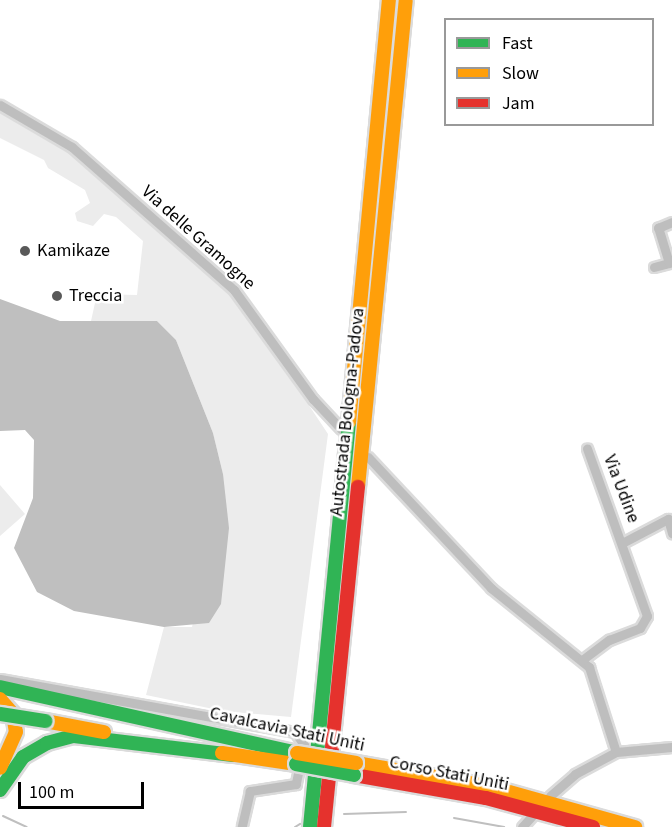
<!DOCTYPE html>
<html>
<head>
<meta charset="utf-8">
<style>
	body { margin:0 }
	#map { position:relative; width:672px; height:827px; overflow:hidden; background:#fff; font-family:"Source Sans 3",sans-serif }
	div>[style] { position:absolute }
	.green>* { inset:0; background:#ececec }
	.water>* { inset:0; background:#bfbfbf }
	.stream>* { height:2px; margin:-1px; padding:0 1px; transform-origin:1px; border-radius:1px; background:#bfbfbf }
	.roads { filter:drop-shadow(2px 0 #dbdbdb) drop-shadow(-2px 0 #dbdbdb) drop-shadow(0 2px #dbdbdb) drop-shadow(0 -2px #dbdbdb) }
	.street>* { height:9px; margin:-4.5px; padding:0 4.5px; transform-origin:4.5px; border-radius:4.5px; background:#bebebe }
	.fast>* { height:14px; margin:-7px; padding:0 7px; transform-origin:7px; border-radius:7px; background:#30b455 }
	.slow>* { height:14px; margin:-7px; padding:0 7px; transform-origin:7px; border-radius:7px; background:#ff9f0a }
	.jam>* { height:14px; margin:-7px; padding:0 7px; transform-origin:7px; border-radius:7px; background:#e5322d }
	.bridges { filter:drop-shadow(2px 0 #dbdbdb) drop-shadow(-2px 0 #dbdbdb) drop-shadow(0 2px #dbdbdb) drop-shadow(0 -2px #dbdbdb) }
	.fast-bridge>* { height:14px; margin:-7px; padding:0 7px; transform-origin:7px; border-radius:7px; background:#30b455 }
	.slow-bridge>* { height:14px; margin:-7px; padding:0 7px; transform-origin:7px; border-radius:7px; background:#ff9f0a }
	.dots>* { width:16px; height:16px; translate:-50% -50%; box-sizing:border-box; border:3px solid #fff; border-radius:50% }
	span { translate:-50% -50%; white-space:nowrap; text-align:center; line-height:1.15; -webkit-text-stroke:5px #fff; paint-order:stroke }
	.street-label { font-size:18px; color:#000 }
	.poi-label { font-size:18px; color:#000 }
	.left { translate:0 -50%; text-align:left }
	.legend { position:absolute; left:444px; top:18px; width:210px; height:108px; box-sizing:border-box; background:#fff; border:2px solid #999; margin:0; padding:8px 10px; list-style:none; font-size:18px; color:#000 }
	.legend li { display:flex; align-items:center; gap:12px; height:30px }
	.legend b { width:30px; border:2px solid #999 }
	.scale { position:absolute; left:18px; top:782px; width:126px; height:27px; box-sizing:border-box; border:3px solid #000; border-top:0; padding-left:8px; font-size:18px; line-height:21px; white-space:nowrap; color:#000; -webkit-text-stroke:4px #fff; paint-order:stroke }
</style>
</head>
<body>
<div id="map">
	<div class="green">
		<div style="clip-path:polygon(0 107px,23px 113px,72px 148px,233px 291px,328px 434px,291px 717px,223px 711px,146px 695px,164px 627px,192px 627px,223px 474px,213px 433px,176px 340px,157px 321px,91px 321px,97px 294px,137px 295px,143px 241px,116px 217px,104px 214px,93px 226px,77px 221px,75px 213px,90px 203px,85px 190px,48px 168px,44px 160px,0 138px)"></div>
		<div style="clip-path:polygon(0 485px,25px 514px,0 536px)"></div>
	</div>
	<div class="water">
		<div style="clip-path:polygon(0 299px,60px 321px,157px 321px,176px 340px,213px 433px,223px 474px,229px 528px,221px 604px,209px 623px,164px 627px,74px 611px,37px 592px,14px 548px,33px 498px,34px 440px,25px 430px,0 431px)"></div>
	</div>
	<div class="stream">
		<div style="left:344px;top:814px;width:62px;rotate:-1.8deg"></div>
		<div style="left:3px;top:816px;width:26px;rotate:25deg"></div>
		<div style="left:454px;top:818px;width:51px;rotate:10.2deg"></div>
		<div style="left:295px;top:827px;width:6px;rotate:-31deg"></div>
	</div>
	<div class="roads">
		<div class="street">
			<div style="left:0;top:105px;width:83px;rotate:30.3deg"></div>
			<div style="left:72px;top:147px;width:216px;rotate:41.4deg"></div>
			<div style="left:234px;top:290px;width:135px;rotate:54.1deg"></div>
			<div style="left:313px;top:399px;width:41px;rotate:47deg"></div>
			<div style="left:654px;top:267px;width:16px;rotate:-15deg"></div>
			<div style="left:669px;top:263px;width:37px;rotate:-107deg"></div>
			<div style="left:658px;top:228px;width:15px;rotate:-23deg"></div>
			<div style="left:368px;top:457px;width:180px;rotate:46.8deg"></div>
			<div style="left:491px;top:588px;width:126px;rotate:38.9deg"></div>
			<div style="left:589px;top:667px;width:89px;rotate:72.4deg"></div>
			<div style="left:624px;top:542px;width:50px;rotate:-27.6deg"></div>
			<div style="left:668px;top:519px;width:15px;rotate:74deg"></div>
			<div style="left:582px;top:660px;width:34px;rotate:-37deg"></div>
			<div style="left:609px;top:640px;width:33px;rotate:-21deg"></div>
			<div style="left:640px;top:628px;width:14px;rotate:-60deg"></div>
			<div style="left:647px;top:616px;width:178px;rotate:-109.7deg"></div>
			<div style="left:0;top:679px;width:300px;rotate:10.2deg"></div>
			<div style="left:295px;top:732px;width:16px;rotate:55deg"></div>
			<div style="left:304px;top:745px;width:40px;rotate:102deg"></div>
			<div style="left:296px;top:784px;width:47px;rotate:171.3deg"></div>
			<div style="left:250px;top:791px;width:37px;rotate:103deg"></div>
			<div style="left:550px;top:796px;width:33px;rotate:-41deg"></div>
			<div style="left:575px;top:774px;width:47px;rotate:-28.2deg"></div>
			<div style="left:616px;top:752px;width:56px;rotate:-5.1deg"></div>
			<div style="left:522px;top:827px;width:15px;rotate:-48deg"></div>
		</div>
		<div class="fast">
			<div style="left:0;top:687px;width:304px;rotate:12.5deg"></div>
			<div style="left:0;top:790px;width:40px;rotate:-55.1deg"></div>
			<div style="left:23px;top:757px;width:28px;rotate:-30deg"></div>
			<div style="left:47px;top:743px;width:28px;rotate:-15deg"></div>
			<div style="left:74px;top:736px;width:160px;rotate:6.8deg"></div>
			<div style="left:310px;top:827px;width:407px;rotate:-84.5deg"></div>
		</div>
		<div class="slow">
			<div style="left:349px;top:422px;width:424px;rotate:-84.6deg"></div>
			<div style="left:358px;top:487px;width:489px;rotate:-84.4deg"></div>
			<div style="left:0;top:699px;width:20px;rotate:49deg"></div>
			<div style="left:13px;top:714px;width:18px;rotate:81deg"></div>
			<div style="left:16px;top:732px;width:39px;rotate:114deg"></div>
			<div style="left:45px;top:721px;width:60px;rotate:10.6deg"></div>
			<div style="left:222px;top:753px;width:75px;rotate:8.5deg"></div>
			<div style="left:356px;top:763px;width:134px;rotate:9.9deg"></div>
			<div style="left:488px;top:786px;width:153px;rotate:15.6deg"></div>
		</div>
		<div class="jam">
			<div style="left:354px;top:775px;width:134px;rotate:9.9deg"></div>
			<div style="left:486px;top:798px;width:111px;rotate:15.2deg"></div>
			<div style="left:324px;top:827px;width:342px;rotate:-84.3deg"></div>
		</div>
	</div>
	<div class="bridges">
		<div class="fast-bridge">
			<div style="left:0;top:714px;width:46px;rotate:8.8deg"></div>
			<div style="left:296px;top:764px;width:59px;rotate:10.7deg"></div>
		</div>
		<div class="slow-bridge">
			<div style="left:297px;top:753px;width:60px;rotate:9.6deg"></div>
		</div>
	</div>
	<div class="dots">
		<div style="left:25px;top:251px;background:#595959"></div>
		<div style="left:57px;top:296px;background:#595959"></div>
	</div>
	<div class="street-label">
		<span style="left:198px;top:238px;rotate:42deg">Via delle Gramogne</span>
		<span style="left:348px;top:412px;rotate:-84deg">Autostrada Bologna-Padova</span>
		<span style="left:621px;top:489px;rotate:69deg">Via Udine</span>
		<span style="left:287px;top:730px;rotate:12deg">Cavalcavia Stati Uniti</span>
		<span style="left:449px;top:774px;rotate:11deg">Corso Stati Uniti</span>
	</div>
	<div class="poi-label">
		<span class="left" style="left:37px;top:251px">Kamikaze</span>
		<span class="left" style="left:69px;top:296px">Treccia</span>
	</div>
	<ul class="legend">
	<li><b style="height:8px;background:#30b455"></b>Fast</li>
	<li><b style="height:8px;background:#ff9f0a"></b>Slow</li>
	<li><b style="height:8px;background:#e5322d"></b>Jam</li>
	</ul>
	<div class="scale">100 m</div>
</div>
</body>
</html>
